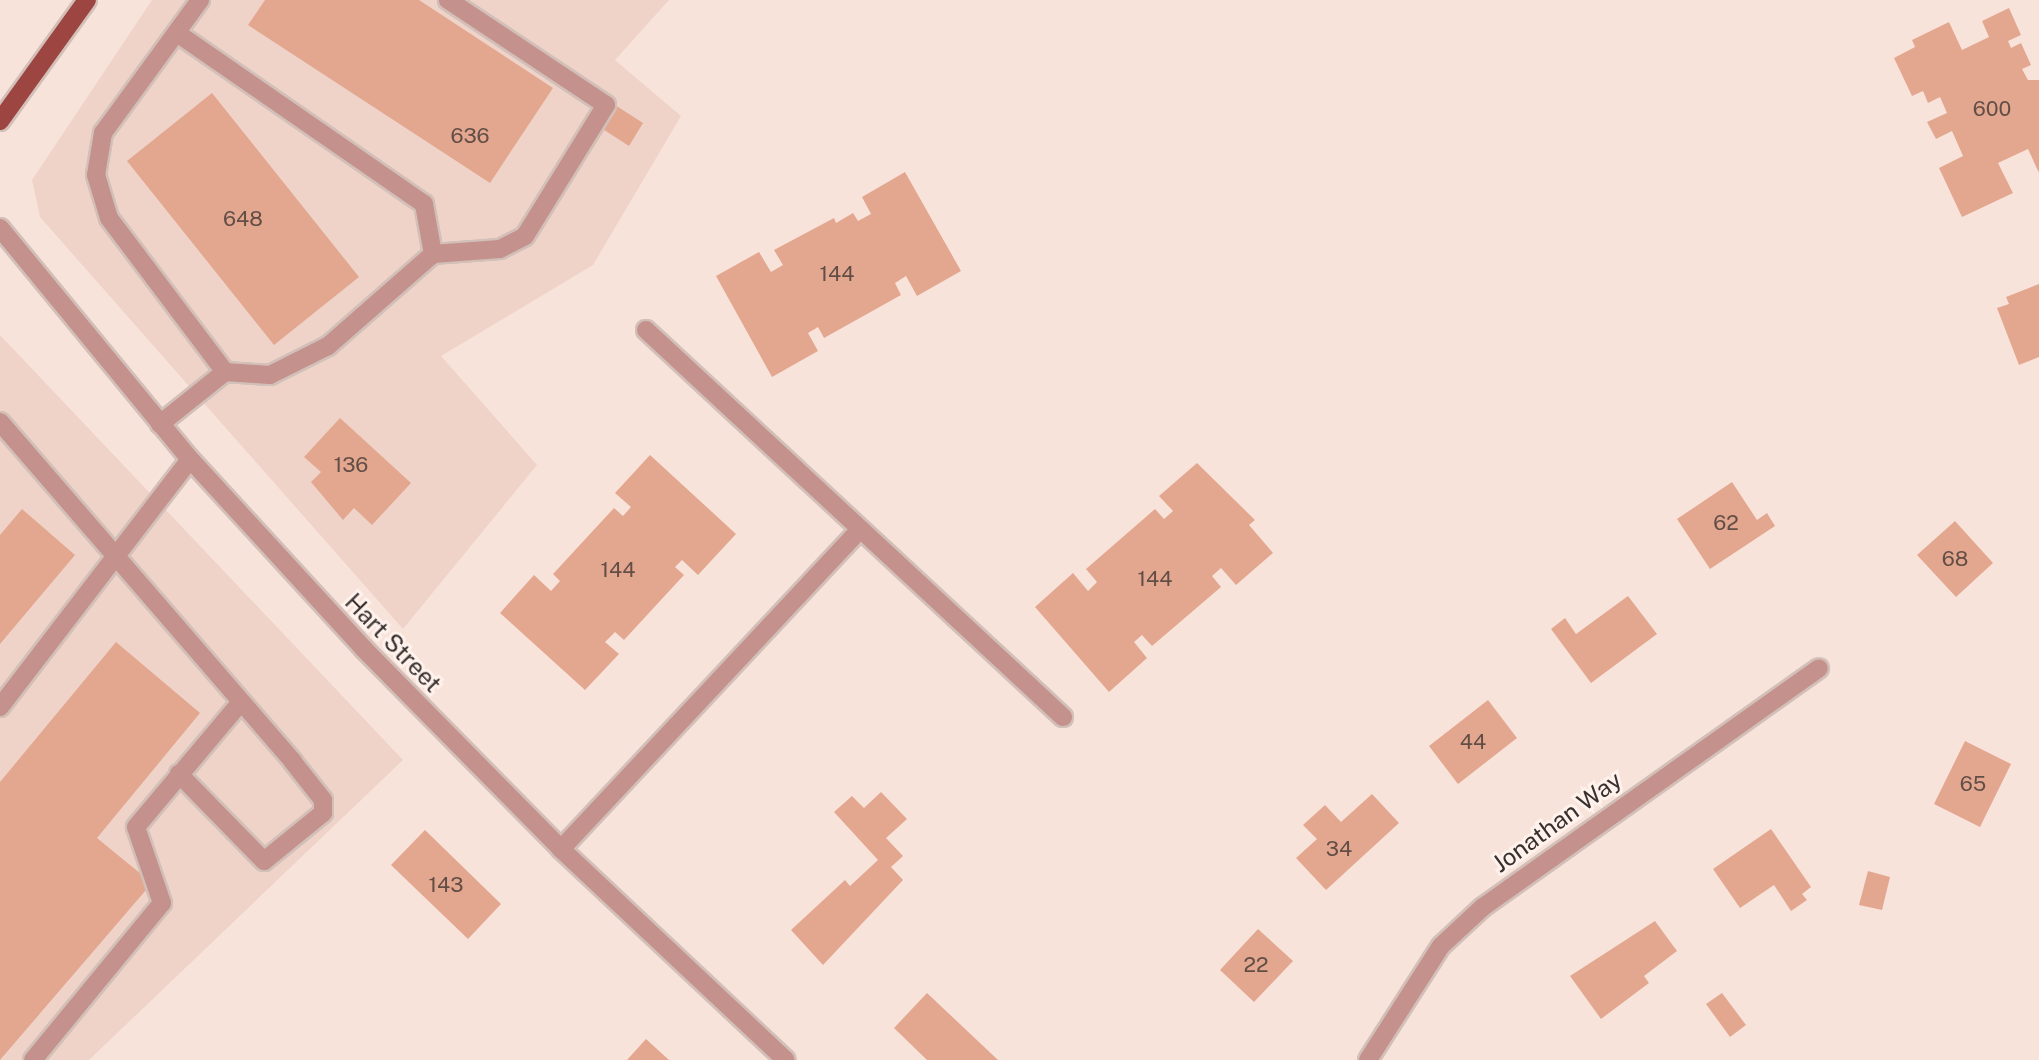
<!DOCTYPE html>
<html>
<head>
<meta charset="utf-8">
<style>
	body { margin:0 }
	#map { position:relative; width:2039px; height:1060px; overflow:hidden; background:#f8e3db; font-family:"Public Sans",sans-serif }
	div>[style] { position:absolute }
	.built>* { inset:0; background:#efd3c9 }
	.building>* { inset:0; background:#e3a790 }
	.roads { filter:drop-shadow(2px 0 #d2bfb8) drop-shadow(-2px 0 #d2bfb8) drop-shadow(0 2px #d2bfb8) drop-shadow(0 -2px #d2bfb8) }
	.service>* { height:18px; margin:-9px; padding:0 9px; transform-origin:9px; border-radius:9px; background:#c4918c }
	.minor>* { height:18px; margin:-9px; padding:0 9px; transform-origin:9px; border-radius:9px; background:#c4918c }
	.tertiary>* { height:18px; margin:-9px; padding:0 9px; transform-origin:9px; border-radius:9px; background:#c4918c }
	.primary>* { height:18px; margin:-9px; padding:0 9px; transform-origin:9px; border-radius:9px; background:#9d4540 }
	span { translate:-50% -50%; white-space:nowrap; text-align:center; line-height:1.15; -webkit-text-stroke:6px #fff2ed; paint-order:stroke }
	.number-label { font-size:21px; color:#634e46 }
	.number-label span { -webkit-text-stroke-width:0 }
	.street-label { font-size:24px; color:#38302d }
</style>
</head>
<body>
<div id="map">
	<div class="built">
		<div style="clip-path:polygon(152px 0,669px 0,615px 60px,681px 116px,593px 265px,441px 356px,537px 465px,403px 629px,40px 217px,32px 180px)"></div>
		<div style="clip-path:polygon(0 335px,403px 760px,89px 1060px,0 1060px)"></div>
	</div>
	<div class="building">
		<div style="clip-path:polygon(265px 0,419px 0,553px 88px,490px 183px,248px 25px)"></div>
		<div style="clip-path:polygon(2009px 8px,2021px 35px,2008px 41px,2011px 48px,2021px 43px,2031px 65px,2022px 69px,2028px 80px,2039px 80px,2039px 173px,2028px 149px,1998px 163px,2013px 193px,1962px 217px,1939px 168px,1963px 156px,1952px 131px,1936px 139px,1927px 122px,1947px 113px,1940px 97px,1928px 103px,1923px 91px,1912px 96px,1894px 58px,1915px 47px,1912px 40px,1949px 22px,1962px 50px,1989px 37px,1982px 21px)"></div>
		<div style="clip-path:polygon(212px 93px,359px 277px,274px 345px,127px 161px)"></div>
		<div style="clip-path:polygon(615px 105px,643px 123px,629px 146px,601px 128px)"></div>
		<div style="clip-path:polygon(905px 172px,961px 271px,917px 296px,906px 276px,895px 283px,901px 295px,824px 338px,818px 327px,808px 333px,818px 351px,772px 377px,716px 276px,759px 252px,771px 272px,783px 265px,774px 250px,834px 218px,836px 223px,853px 213px,858px 221px,871px 214px,862px 197px)"></div>
		<div style="clip-path:polygon(2039px 284px,2039px 357px,2019px 365px,1997px 308px,2009px 304px,2006px 297px)"></div>
		<div style="clip-path:polygon(340px 418px,411px 483px,372px 525px,354px 508px,343px 520px,311px 482px,321px 472px,304px 457px)"></div>
		<div style="clip-path:polygon(650px 455px,736px 534px,698px 575px,682px 560px,675px 567px,684px 575px,624px 640px,615px 632px,605px 642px,619px 654px,585px 690px,500px 613px,534px 575px,551px 591px,560px 581px,553px 574px,614px 508px,623px 516px,631px 507px,615px 493px)"></div>
		<div style="clip-path:polygon(1197px 463px,1255px 520px,1249px 525px,1273px 553px,1236px 585px,1221px 568px,1212px 576px,1221px 587px,1152px 646px,1142px 635px,1134px 642px,1147px 658px,1109px 692px,1035px 607px,1073px 573px,1088px 591px,1097px 582px,1086px 569px,1155px 509px,1164px 519px,1173px 511px,1159px 496px)"></div>
		<div style="clip-path:polygon(1732px 482px,1757px 520px,1767px 513px,1775px 526px,1710px 569px,1677px 519px)"></div>
		<div style="clip-path:polygon(22px 509px,75px 555px,0 644px,0 535px)"></div>
		<div style="clip-path:polygon(1955px 521px,1993px 563px,1956px 597px,1917px 555px)"></div>
		<div style="clip-path:polygon(1628px 596px,1657px 634px,1591px 683px,1551px 629px,1565px 618px,1576px 634px)"></div>
		<div style="clip-path:polygon(116px 642px,200px 713px,97px 838px,152px 883px,0 1060px,0 782px)"></div>
		<div style="clip-path:polygon(1488px 700px,1517px 738px,1458px 784px,1429px 746px)"></div>
		<div style="clip-path:polygon(1965px 741px,2011px 764px,1980px 827px,1934px 804px)"></div>
		<div style="clip-path:polygon(881px 792px,907px 819px,886px 838px,903px 856px,891px 867px,903px 880px,823px 965px,791px 930px,845px 880px,850px 886px,878px 860px,834px 812px,852px 796px,864px 808px)"></div>
		<div style="clip-path:polygon(1372px 794px,1399px 823px,1326px 890px,1296px 858px,1317px 839px,1303px 825px,1325px 805px,1341px 822px)"></div>
		<div style="clip-path:polygon(1771px 829px,1811px 887px,1802px 894px,1807px 900px,1791px 911px,1774px 885px,1740px 908px,1713px 869px)"></div>
		<div style="clip-path:polygon(425px 830px,501px 904px,468px 939px,391px 865px)"></div>
		<div style="clip-path:polygon(1868px 871px,1890px 877px,1882px 910px,1859px 905px)"></div>
		<div style="clip-path:polygon(1655px 921px,1677px 951px,1644px 976px,1649px 983px,1601px 1019px,1570px 976px)"></div>
		<div style="clip-path:polygon(1258px 929px,1293px 961px,1254px 1002px,1220px 970px)"></div>
		<div style="clip-path:polygon(927px 993px,998px 1060px,927px 1060px,894px 1028px)"></div>
		<div style="clip-path:polygon(1722px 993px,1746px 1025px,1730px 1037px,1706px 1004px)"></div>
		<div style="clip-path:polygon(646px 1039px,669px 1060px,627px 1060px)"></div>
	</div>
	<div class="roads">
		<div class="service">
			<div style="left:177px;top:33px;width:300px;rotate:34.7deg"></div>
			<div style="left:424px;top:204px;width:51px;rotate:79.8deg"></div>
			<div style="left:646px;top:330px;width:569px;rotate:42.86deg"></div>
			<div style="left:225px;top:372px;width:45px;rotate:3.8deg"></div>
			<div style="left:270px;top:375px;width:65px;rotate:-26.6deg"></div>
			<div style="left:328px;top:346px;width:140px;rotate:-41.2deg"></div>
			<div style="left:433px;top:254px;width:67px;rotate:-4.3deg"></div>
			<div style="left:500px;top:249px;width:28px;rotate:-27deg"></div>
			<div style="left:525px;top:236px;width:154px;rotate:-58.3deg"></div>
			<div style="left:606px;top:105px;width:190px;rotate:-146.4deg"></div>
			<div style="left:0;top:422px;width:449px;rotate:49.2deg"></div>
			<div style="left:293px;top:762px;width:48px;rotate:51.7deg"></div>
			<div style="left:323px;top:800px;width:13px;rotate:90deg"></div>
			<div style="left:323px;top:813px;width:76px;rotate:140.9deg"></div>
			<div style="left:264px;top:861px;width:122px;rotate:-134.3deg"></div>
			<div style="left:160px;top:424px;width:83px;rotate:-38.7deg"></div>
			<div style="left:225px;top:372px;width:193px;rotate:-127deg"></div>
			<div style="left:109px;top:218px;width:45px;rotate:-106.8deg"></div>
			<div style="left:96px;top:175px;width:43px;rotate:-80.5deg"></div>
			<div style="left:103px;top:133px;width:165px;rotate:-53.9deg"></div>
			<div style="left:0;top:707px;width:312px;rotate:-52.5deg"></div>
			<div style="left:561px;top:849px;width:436px;rotate:-46.9deg"></div>
			<div style="left:33px;top:1060px;width:203px;rotate:-50.6deg"></div>
			<div style="left:162px;top:903px;width:80px;rotate:-108.9deg"></div>
			<div style="left:136px;top:827px;width:162px;rotate:-50deg"></div>
		</div>
		<div class="minor">
			<div style="left:1368px;top:1060px;width:135px;rotate:-57.4deg"></div>
			<div style="left:1441px;top:946px;width:57px;rotate:-42.9deg"></div>
			<div style="left:1483px;top:907px;width:412px;rotate:-35.4deg"></div>
		</div>
		<div class="tertiary">
			<div style="left:0;top:228px;width:299px;rotate:50.6deg"></div>
			<div style="left:190px;top:459px;width:258px;rotate:47.5deg"></div>
			<div style="left:364px;top:649px;width:281px;rotate:45.4deg"></div>
			<div style="left:561px;top:849px;width:308px;rotate:43.2deg"></div>
		</div>
		<div class="primary">
			<div style="left:0;top:121px;width:149px;rotate:-54.3deg"></div>
		</div>
	</div>
	<div class="number-label">
		<span style="left:1992px;top:109px">600</span>
		<span style="left:470px;top:136px">636</span>
		<span style="left:243px;top:219px">648</span>
		<span style="left:837px;top:274px">144</span>
		<span style="left:351px;top:465px">136</span>
		<span style="left:1726px;top:523px">62</span>
		<span style="left:1955px;top:559px">68</span>
		<span style="left:618px;top:570px">144</span>
		<span style="left:1155px;top:579px">144</span>
		<span style="left:1473px;top:742px">44</span>
		<span style="left:1973px;top:784px">65</span>
		<span style="left:1339px;top:849px">34</span>
		<span style="left:446px;top:885px">143</span>
		<span style="left:1256px;top:965px">22</span>
	</div>
	<div class="street-label">
		<span style="left:393px;top:643px;rotate:46deg">Hart Street</span>
		<span style="left:1557px;top:822px;rotate:-36deg">Jonathan Way</span>
	</div>
</div>
</body>
</html>
